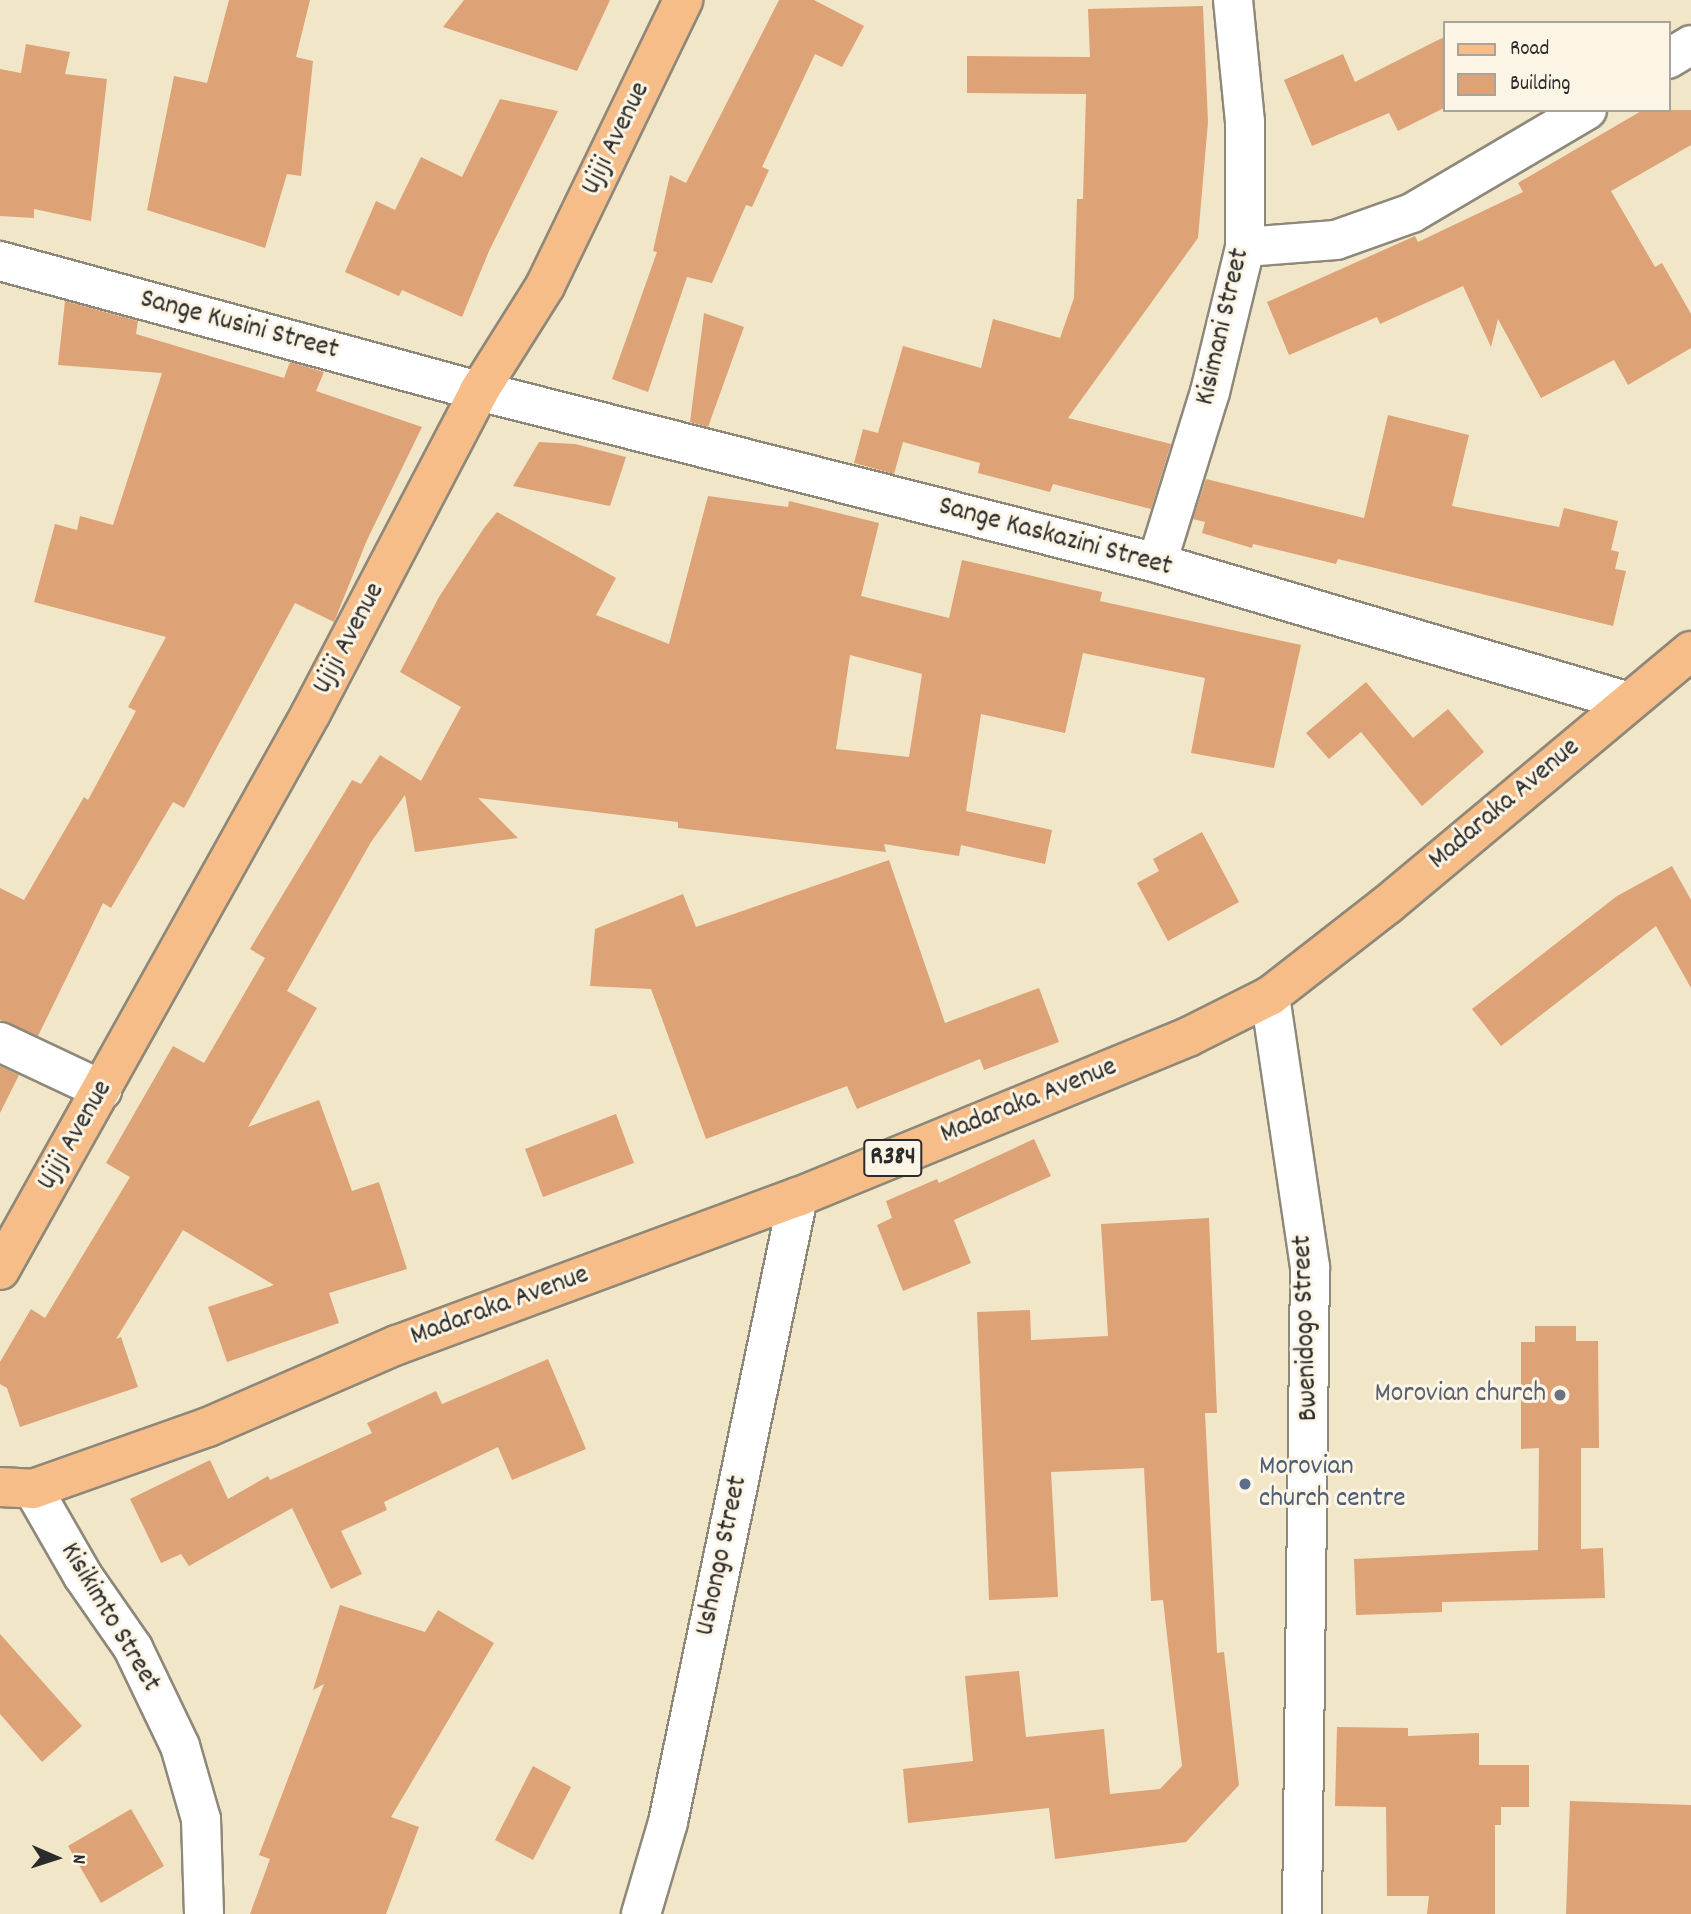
<!DOCTYPE html>
<html>
<head>
<meta charset="utf-8">
<style>
	body { margin:0 }
	#map { position:relative; width:1691px; height:1914px; overflow:hidden; background:#f2e6c9; font-family:Dekko,sans-serif }
	div>[style] { position:absolute }
	.building>* { inset:0; background:#dda275 }
	.roads { filter:drop-shadow(2px 0 #8e887a) drop-shadow(-2px 0 #8e887a) drop-shadow(0 2px #8e887a) drop-shadow(0 -2px #8e887a) }
	.minor>* { height:38px; margin:-19px; padding:0 19px; transform-origin:19px; border-radius:19px; background:#fff }
	.major>* { height:38px; margin:-19px; padding:0 19px; transform-origin:19px; border-radius:19px; background:#f7bd88 }
	.dots>* { width:19px; height:19px; translate:-50% -50%; box-sizing:border-box; border:4px solid #fcf5e5; border-radius:50% }
	span { translate:-50% -50%; white-space:nowrap; text-align:center; line-height:1.15; -webkit-text-stroke:6px #fcf5e5; paint-order:stroke }
	.shield-label span { padding:2px 5px; background:#fcf5e5; border:2px solid; border-radius:5px; -webkit-text-stroke-width:0 }
	.shield-label { font-size:26px; color:#2b2b2b; font-weight:700 }
	.street-label { font-size:28px; color:#2b2b2b }
	.worship-label { font-size:28px; color:#5b616d }
	.right { translate:-100% -50%; text-align:right }
	.service-label { font-size:28px; color:#4e5e75 }
	.left { translate:0 -50%; text-align:left }
	.legend { position:absolute; left:1443px; top:21px; width:228px; height:91px; box-sizing:border-box; background:#fcf5e5; border:2px solid #a8a49b; margin:0; padding:9px 12px; list-style:none; font-size:21px; color:#2b2b2b }
	.legend li { display:flex; align-items:center; gap:14px; height:35px }
	.legend b { width:35px; border:2px solid #a8a49b }
	.north { position:absolute; left:21px; top:1823px; width:70px; height:70px; -webkit-text-stroke:5px #fcf5e5; paint-order:stroke; rotate:93deg; font-size:19px; font-weight:700; line-height:28px; text-align:center; color:#2b2b2b }
	.north::after { content:''; display:block; margin:auto; width:24px; height:32px; background:#2b2b2b; clip-path:polygon(50% 0,100% 100%,50% 72%,0 100%) }
</style>
</head>
<body>
<div id="map">
	<div class="building">
		<div style="clip-path:polygon(229px 0,310px 0,296px 57px,313px 61px,301px 176px,287px 174px,265px 248px,147px 210px,174px 76px,207px 83px)"></div>
		<div style="clip-path:polygon(464px 0,610px 0,577px 71px,443px 27px)"></div>
		<div style="clip-path:polygon(779px 0,814px 0,864px 26px,842px 67px,815px 54px,762px 167px,769px 170px,752px 207px,746px 205px,712px 283px,687px 277px,648px 392px,612px 379px,657px 252px,653px 251px,670px 175px,686px 183px)"></div>
		<div style="clip-path:polygon(1203px 6px,1208px 122px,1198px 238px,1068px 418px,1171px 444px,1151px 509px,1053px 484px,1050px 492px,978px 473px,980px 463px,903px 442px,894px 474px,854px 463px,863px 429px,878px 433px,903px 346px,981px 368px,993px 319px,1060px 338px,1074px 298px,1077px 199px,1083px 199px,1086px 94px,967px 93px,967px 56px,1090px 57px,1088px 9px)"></div>
		<div style="clip-path:polygon(1444px 37px,1444px 108px,1398px 131px,1389px 113px,1312px 146px,1284px 80px,1343px 54px,1355px 82px)"></div>
		<div style="clip-path:polygon(26px 44px,70px 52px,65px 74px,107px 79px,91px 221px,34px 209px,34px 218px,0 216px,0 69px,21px 73px)"></div>
		<div style="clip-path:polygon(500px 99px,558px 111px,489px 251px,462px 317px,402px 290px,399px 296px,345px 272px,376px 201px,395px 210px,421px 157px,462px 177px)"></div>
		<div style="clip-path:polygon(1643px 110px,1691px 110px,1691px 145px,1611px 191px,1655px 267px,1662px 263px,1691px 314px,1691px 348px,1628px 385px,1614px 360px,1541px 398px,1498px 319px,1491px 347px,1463px 286px,1380px 324px,1377px 317px,1289px 355px,1267px 302px,1415px 236px,1418px 242px,1523px 192px,1518px 183px)"></div>
		<div style="clip-path:polygon(65px 301px,138px 321px,136px 334px,284px 378px,290px 362px,324px 372px,316px 391px,422px 427px,367px 540px,334px 622px,295px 603px,184px 808px,173px 802px,111px 908px,103px 903px,38px 1036px,0 1020px,0 888px,24px 900px,84px 797px,88px 800px,136px 711px,128px 707px,166px 637px,34px 602px,55px 524px,77px 530px,80px 516px,113px 525px,162px 373px,58px 365px)"></div>
		<div style="clip-path:polygon(704px 313px,744px 327px,708px 427px,690px 422px)"></div>
		<div style="clip-path:polygon(1388px 415px,1469px 435px,1452px 506px,1559px 527px,1564px 508px,1618px 521px,1611px 550px,1619px 552px,1615px 569px,1626px 571px,1613px 626px,1338px 559px,1336px 564px,1253px 544px,1252px 548px,1202px 533px,1205px 522px,1193px 519px,1206px 479px,1364px 518px)"></div>
		<div style="clip-path:polygon(539px 442px,575px 444px,626px 457px,610px 506px,513px 486px)"></div>
		<div style="clip-path:polygon(evenodd,708px 496px,788px 507px,789px 501px,879px 523px,861px 596px,949px 618px,962px 560px,1102px 592px,1100px 601px,1301px 645px,1274px 768px,1191px 753px,1205px 678px,1083px 653px,1065px 733px,981px 714px,966px 811px,1052px 830px,1045px 864px,961px 845px,959px 856px,884px 844px,886px 852px,678px 828px,678px 822px,478px 798px,518px 838px,415px 852px,405px 795px,371px 842px,287px 991px,317px 1008px,248px 1127px,319px 1100px,352px 1191px,379px 1182px,407px 1269px,329px 1293px,339px 1323px,227px 1362px,208px 1307px,274px 1285px,183px 1230px,116px 1339px,121px 1337px,138px 1387px,20px 1427px,7px 1388px,0 1384px,0 1362px,31px 1309px,45px 1318px,130px 1177px,106px 1163px,173px 1046px,204px 1063px,265px 958px,250px 949px,352px 780px,361px 784px,380px 755px,421px 781px,461px 707px,400px 672px,439px 597px,484px 528px,497px 512px,616px 578px,596px 615px,669px 644px,708px 496px,850px 655px,922px 674px,909px 757px,836px 749px,850px 655px)"></div>
		<div style="clip-path:polygon(1366px 682px,1413px 738px,1448px 709px,1484px 752px,1422px 806px,1361px 732px,1329px 759px,1306px 733px)"></div>
		<div style="clip-path:polygon(1202px 832px,1239px 902px,1168px 941px,1137px 883px,1159px 871px,1153px 859px)"></div>
		<div style="clip-path:polygon(889px 860px,945px 1023px,1039px 988px,1059px 1042px,984px 1070px,980px 1059px,857px 1109px,847px 1086px,706px 1139px,651px 989px,590px 986px,595px 929px,683px 894px,696px 927px)"></div>
		<div style="clip-path:polygon(1672px 866px,1691px 900px,1691px 988px,1656px 926px,1501px 1046px,1472px 1009px,1617px 896px)"></div>
		<div style="clip-path:polygon(0 1066px,19px 1075px,0 1113px)"></div>
		<div style="clip-path:polygon(616px 1114px,634px 1163px,543px 1197px,525px 1149px)"></div>
		<div style="clip-path:polygon(1034px 1139px,1051px 1176px,954px 1220px,971px 1263px,903px 1291px,877px 1225px,892px 1218px,886px 1201px,937px 1179px,939px 1183px)"></div>
		<div style="clip-path:polygon(1209px 1218px,1217px 1413px,1205px 1413px,1217px 1653px,1224px 1652px,1239px 1785px,1186px 1842px,1055px 1859px,1049px 1808px,908px 1823px,903px 1769px,973px 1761px,965px 1676px,1019px 1671px,1026px 1737px,1104px 1729px,1110px 1794px,1160px 1789px,1182px 1766px,1163px 1600px,1151px 1601px,1144px 1468px,1051px 1472px,1058px 1597px,989px 1600px,977px 1312px,1030px 1310px,1031px 1340px,1108px 1336px,1101px 1224px)"></div>
		<div style="clip-path:polygon(1535px 1326px,1576px 1326px,1576px 1341px,1598px 1341px,1599px 1448px,1581px 1448px,1581px 1549px,1603px 1548px,1605px 1598px,1442px 1602px,1442px 1612px,1356px 1615px,1354px 1559px,1538px 1550px,1539px 1448px,1521px 1449px,1521px 1342px,1535px 1342px)"></div>
		<div style="clip-path:polygon(548px 1359px,586px 1449px,512px 1480px,498px 1447px,384px 1502px,387px 1510px,341px 1531px,362px 1574px,331px 1589px,292px 1508px,189px 1566px,181px 1554px,161px 1563px,130px 1499px,210px 1460px,228px 1499px,268px 1476px,270px 1480px,372px 1433px,367px 1423px,436px 1391px,442px 1404px)"></div>
		<div style="clip-path:polygon(340px 1605px,425px 1632px,438px 1610px,494px 1643px,391px 1817px,419px 1827px,386px 1914px,250px 1914px,270px 1859px,259px 1855px,324px 1684px,313px 1690px)"></div>
		<div style="clip-path:polygon(0 1634px,82px 1726px,42px 1762px,0 1714px)"></div>
		<div style="clip-path:polygon(1337px 1727px,1408px 1728px,1408px 1736px,1479px 1733px,1479px 1765px,1529px 1765px,1529px 1807px,1501px 1807px,1501px 1825px,1495px 1825px,1495px 1914px,1427px 1914px,1429px 1896px,1387px 1896px,1386px 1807px,1335px 1806px)"></div>
		<div style="clip-path:polygon(533px 1766px,571px 1787px,533px 1860px,495px 1840px)"></div>
		<div style="clip-path:polygon(1570px 1801px,1691px 1805px,1691px 1914px,1566px 1914px)"></div>
		<div style="clip-path:polygon(131px 1809px,164px 1866px,101px 1903px,68px 1846px)"></div>
	</div>
	<div class="roads">
		<div class="minor">
			<div style="left:1668px;top:59px;width:27px;rotate:-31deg"></div>
			<div style="left:1245px;top:247px;width:91px;rotate:-4.4deg"></div>
			<div style="left:1336px;top:240px;width:81px;rotate:-19.6deg"></div>
			<div style="left:1412px;top:213px;width:203px;rotate:-30.5deg"></div>
			<div style="left:0;top:261px;width:496px;rotate:15.2deg"></div>
			<div style="left:479px;top:391px;width:699px;rotate:14.23deg"></div>
			<div style="left:1157px;top:563px;width:489px;rotate:16.4deg"></div>
			<div style="left:1157px;top:563px;width:179px;rotate:-72.8deg"></div>
			<div style="left:1210px;top:392px;width:149px;rotate:-76.4deg"></div>
			<div style="left:1245px;top:247px;width:125px;rotate:-90deg"></div>
			<div style="left:1245px;top:122px;width:123px;rotate:-95.6deg"></div>
			<div style="left:1270px;top:996px;width:274px;rotate:81.6deg"></div>
			<div style="left:1310px;top:1267px;width:647px;rotate:90.71deg"></div>
			<div style="left:0;top:1042px;width:113px;rotate:25.2deg"></div>
			<div style="left:33px;top:1489px;width:100px;rotate:60.1deg"></div>
			<div style="left:83px;top:1576px;width:88px;rotate:55.2deg"></div>
			<div style="left:133px;top:1648px;width:109px;rotate:64.4deg"></div>
			<div style="left:180px;top:1746px;width:76px;rotate:74deg"></div>
			<div style="left:201px;top:1819px;width:95px;rotate:88.2deg"></div>
			<div style="left:641px;top:1914px;width:96px;rotate:-73.6deg"></div>
			<div style="left:668px;top:1822px;width:638px;rotate:-78.25deg"></div>
		</div>
		<div class="major">
			<div style="left:0;top:1270px;width:638px;rotate:-60.82deg"></div>
			<div style="left:311px;top:713px;width:363px;rotate:-62.4deg"></div>
			<div style="left:479px;top:391px;width:124px;rotate:-57.8deg"></div>
			<div style="left:545px;top:286px;width:318px;rotate:-64.2deg"></div>
			<div style="left:0;top:1487px;width:33px;rotate:3deg"></div>
			<div style="left:33px;top:1489px;width:186px;rotate:-19.5deg"></div>
			<div style="left:208px;top:1427px;width:206px;rotate:-23.5deg"></div>
			<div style="left:397px;top:1345px;width:427px;rotate:-20.3deg"></div>
			<div style="left:798px;top:1197px;width:422px;rotate:-22.3deg"></div>
			<div style="left:1188px;top:1037px;width:92px;rotate:-26.6deg"></div>
			<div style="left:1270px;top:996px;width:148px;rotate:-37.9deg"></div>
			<div style="left:1387px;top:905px;width:396px;rotate:-39.9deg"></div>
		</div>
	</div>
	<div class="dots">
		<div style="left:1560px;top:1395px;background:#6b7280"></div>
		<div style="left:1245px;top:1484px;background:#5c6f8a"></div>
	</div>
	<div class="shield-label">
		<span style="left:893px;top:1158px">R384</span>
	</div>
	<div class="street-label">
		<span style="left:617px;top:139px;rotate:-64deg">Ujiji Avenue</span>
		<span style="left:239px;top:326px;rotate:15deg">Sange Kusini Street</span>
		<span style="left:1224px;top:327px;rotate:-77deg">Kisimani Street</span>
		<span style="left:1055px;top:538px;rotate:15deg">Sange Kaskazini Street</span>
		<span style="left:350px;top:639px;rotate:-62deg">Ujiji Avenue</span>
		<span style="left:1505px;top:805px;rotate:-40deg">Madaraka Avenue</span>
		<span style="left:1029px;top:1102px;rotate:-22deg">Madaraka Avenue</span>
		<span style="left:76px;top:1136px;rotate:-60deg">Ujiji Avenue</span>
		<span style="left:500px;top:1307px;rotate:-20deg">Madaraka Avenue</span>
		<span style="left:1307px;top:1328px;rotate:-92deg">Bwenidogo Street</span>
		<span style="left:723px;top:1556px;rotate:-78deg">Ushongo Street</span>
		<span style="left:109px;top:1618px;rotate:59deg">Kisikimto Street</span>
	</div>
	<div class="worship-label">
		<span class="right" style="left:1546px;top:1395px">Morovian church</span>
	</div>
	<div class="service-label">
		<span class="left" style="left:1259px;top:1484px">Morovian<br>church centre</span>
	</div>
	<ul class="legend">
	<li><b style="height:9px;background:#f7bd88"></b>Road</li>
	<li><b style="height:19px;background:#dda275"></b>Building</li>
	</ul>
	<div class="north">N</div>
</div>
</body>
</html>
